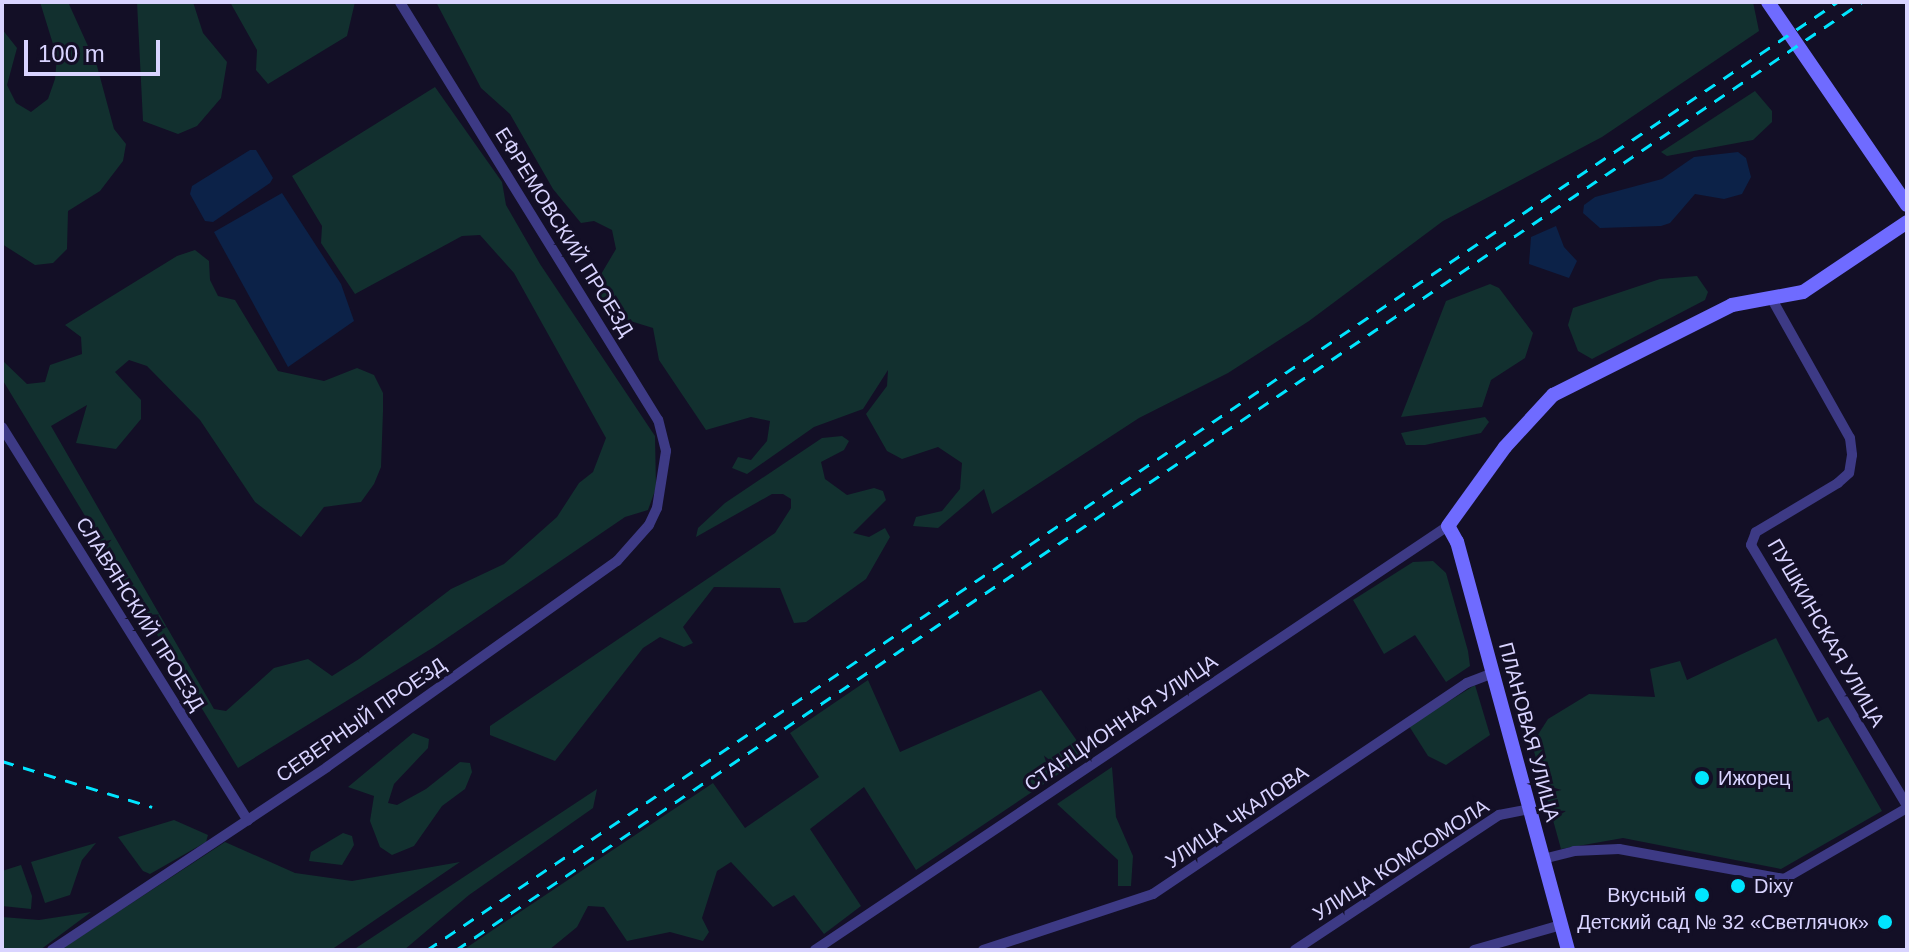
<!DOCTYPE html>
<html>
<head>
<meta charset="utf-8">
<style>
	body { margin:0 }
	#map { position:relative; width:1909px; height:952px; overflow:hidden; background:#130f26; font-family:Helvetica,sans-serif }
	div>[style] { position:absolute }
	.green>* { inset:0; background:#12302f }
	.water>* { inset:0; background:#0c2248 }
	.street>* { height:10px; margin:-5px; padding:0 5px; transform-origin:5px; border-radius:5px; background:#3d3a85 }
	.secondary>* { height:14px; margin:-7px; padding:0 7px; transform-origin:7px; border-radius:7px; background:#6f6bff }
	.rail>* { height:3px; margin-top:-1.5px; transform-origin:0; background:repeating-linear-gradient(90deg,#00e5ff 0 12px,transparent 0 22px) }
	.dots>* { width:22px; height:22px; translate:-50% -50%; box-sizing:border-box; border:4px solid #130f26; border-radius:50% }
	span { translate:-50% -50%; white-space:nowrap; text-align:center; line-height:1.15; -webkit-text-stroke:6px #130f26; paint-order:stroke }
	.street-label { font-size:20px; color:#d9d4ff }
	.poi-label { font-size:20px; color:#d9d4ff }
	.left { translate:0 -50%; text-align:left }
	.right { translate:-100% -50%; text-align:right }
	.frame { position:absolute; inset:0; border:4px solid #d9d4ff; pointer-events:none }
	.scale { position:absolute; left:24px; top:40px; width:136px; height:36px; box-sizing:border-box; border:4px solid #d9d4ff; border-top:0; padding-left:10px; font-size:24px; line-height:28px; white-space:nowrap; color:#d9d4ff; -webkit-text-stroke:6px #130f26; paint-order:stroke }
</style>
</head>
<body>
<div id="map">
	<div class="green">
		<div style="clip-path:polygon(40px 2px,68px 2px,97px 66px,114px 129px,126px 144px,123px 161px,100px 191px,68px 211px,67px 249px,53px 263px,35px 265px,2px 244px,2px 29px,17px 48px,7px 85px,16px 103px,31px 112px,48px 99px,55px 79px,57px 57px)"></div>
		<div style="clip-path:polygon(137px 2px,193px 2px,203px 33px,227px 62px,221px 98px,197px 126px,178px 134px,143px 121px)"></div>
		<div style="clip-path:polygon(230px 2px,355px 2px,347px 36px,268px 84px,256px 70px,257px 50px)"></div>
		<div style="clip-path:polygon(436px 2px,1753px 2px,1759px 31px,1602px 137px,1443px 221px,1309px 321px,1228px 373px,1139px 418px,992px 514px,984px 489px,938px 528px,913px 526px,916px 517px,942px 511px,960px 489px,962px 463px,938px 447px,902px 459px,887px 451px,866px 414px,887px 386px,888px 370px,863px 409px,814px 427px,747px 474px,732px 468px,738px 457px,751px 460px,767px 441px,770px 421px,751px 417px,706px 430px,659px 360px,653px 328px,614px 316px,601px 299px,600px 276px,616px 249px,612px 230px,594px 221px,581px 223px,553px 189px,510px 114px,481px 88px)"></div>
		<div style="clip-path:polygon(435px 87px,502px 182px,506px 205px,540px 264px,655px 436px,656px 488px,648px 510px,625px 517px,434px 647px,238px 768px,2px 379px,2px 360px,27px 384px,45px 382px,50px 365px,82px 354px,81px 337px,65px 325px,177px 256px,195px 250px,209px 261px,210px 280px,218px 296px,235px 300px,278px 371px,324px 381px,357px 368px,374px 375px,383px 393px,383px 411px,381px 467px,374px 484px,361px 502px,324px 507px,301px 537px,255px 502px,200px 420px,147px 366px,129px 360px,115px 372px,141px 400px,141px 419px,116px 449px,76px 443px,87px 405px,51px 426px,214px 709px,226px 711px,274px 668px,308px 659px,332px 676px,359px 659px,451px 589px,504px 564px,557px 517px,579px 483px,593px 472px,606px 438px,514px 273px,480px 235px,462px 236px,355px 294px,321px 243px,322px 226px,292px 176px)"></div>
		<div style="clip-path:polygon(1755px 91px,1772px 111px,1772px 122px,1753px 140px,1667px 156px,1661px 152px)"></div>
		<div style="clip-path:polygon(1697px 276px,1708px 292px,1705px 300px,1592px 359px,1578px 351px,1568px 325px,1573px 308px,1660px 279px)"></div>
		<div style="clip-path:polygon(1490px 284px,1499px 288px,1533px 333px,1525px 358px,1491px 380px,1482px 407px,1401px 417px,1446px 301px)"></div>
		<div style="clip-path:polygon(1485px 417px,1489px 422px,1481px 433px,1425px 445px,1406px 445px,1401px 433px)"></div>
		<div style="clip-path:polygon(842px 436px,849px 441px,844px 450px,821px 462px,825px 479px,847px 495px,874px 488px,883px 491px,886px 500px,853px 533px,869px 537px,885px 528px,890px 537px,866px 579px,806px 622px,794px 623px,780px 588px,714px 587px,683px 627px,693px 643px,684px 647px,660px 637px,643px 648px,555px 761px,490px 735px,490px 726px,775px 533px,791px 508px,791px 499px,783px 494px,772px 494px,696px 537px,698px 528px,725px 503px,822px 438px)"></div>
		<div style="clip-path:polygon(1433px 561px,1446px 573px,1468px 651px,1470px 666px,1446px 682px,1415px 635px,1384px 654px,1353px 600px,1413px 562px)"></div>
		<div style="clip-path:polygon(1776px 638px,1818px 722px,1828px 717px,1882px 811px,1781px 869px,1623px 838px,1561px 849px,1532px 744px,1548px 719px,1589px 694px,1655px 697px,1650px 669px,1680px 661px,1687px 680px)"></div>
		<div style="clip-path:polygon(868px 680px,900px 752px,1041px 690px,1087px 755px,916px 870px,864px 787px,810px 829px,861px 906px,824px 934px,794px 895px,773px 907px,731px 862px,717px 871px,702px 918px,709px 932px,703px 941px,670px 932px,627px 941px,604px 907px,588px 906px,577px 927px,549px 950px,463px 950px,713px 783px,745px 828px,819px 777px,790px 733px)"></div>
		<div style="clip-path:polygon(1475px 685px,1490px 735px,1446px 765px,1428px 756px,1409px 726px)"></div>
		<div style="clip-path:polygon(413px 733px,429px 739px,428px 748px,394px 784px,388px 803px,397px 805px,426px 789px,460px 762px,470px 763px,472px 772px,465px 789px,442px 806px,414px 846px,392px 855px,380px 847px,370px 821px,374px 796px,348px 787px)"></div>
		<div style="clip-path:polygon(1112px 767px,1116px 817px,1133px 856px,1131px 886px,1118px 886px,1118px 860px,1057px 804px)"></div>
		<div style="clip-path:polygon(597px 789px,593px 808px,469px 895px,404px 950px,353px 950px)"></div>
		<div style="clip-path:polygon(174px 820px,208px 835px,206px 842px,150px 874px,143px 871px,118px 837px)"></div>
		<div style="clip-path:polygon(343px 833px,352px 836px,354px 845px,342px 865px,309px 861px,311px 852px)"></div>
		<div style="clip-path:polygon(225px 842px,295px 873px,352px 881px,460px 862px,331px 950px,60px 950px)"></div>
		<div style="clip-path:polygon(96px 843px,82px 860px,70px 895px,45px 903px,31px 862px)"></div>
		<div style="clip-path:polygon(21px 865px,32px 896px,31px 909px,2px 906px,2px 871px)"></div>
		<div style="clip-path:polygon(91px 912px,40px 950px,2px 950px,2px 917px,39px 920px)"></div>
	</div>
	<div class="water">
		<div style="clip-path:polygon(250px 150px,256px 150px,273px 178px,270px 183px,213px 222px,205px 221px,190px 194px,192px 186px)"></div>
		<div style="clip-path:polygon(1738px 152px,1746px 158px,1751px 177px,1742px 194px,1724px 199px,1695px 194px,1670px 223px,1661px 226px,1600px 228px,1583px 213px,1584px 205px,1595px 197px,1662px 179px,1694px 157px)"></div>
		<div style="clip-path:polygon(282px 193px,341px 284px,354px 321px,288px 367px,214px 232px)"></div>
		<div style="clip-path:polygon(1556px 226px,1564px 247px,1577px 261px,1569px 278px,1529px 264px,1531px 237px)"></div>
	</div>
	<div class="street">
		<div style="left:1773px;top:301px;width:157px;rotate:60.7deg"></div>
		<div style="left:1850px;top:438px;width:17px;rotate:83deg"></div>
		<div style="left:1852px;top:455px;width:18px;rotate:99deg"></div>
		<div style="left:1849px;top:473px;width:15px;rotate:138deg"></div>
		<div style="left:1838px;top:483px;width:96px;rotate:149.1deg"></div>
		<div style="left:1756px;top:532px;width:14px;rotate:111deg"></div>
		<div style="left:1751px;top:545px;width:304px;rotate:59.1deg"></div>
		<div style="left:2px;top:427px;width:464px;rotate:58deg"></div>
		<div style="left:1543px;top:859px;width:32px;rotate:-14deg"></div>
		<div style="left:1574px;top:851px;width:45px;rotate:-2.5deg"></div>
		<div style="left:1619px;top:849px;width:168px;rotate:10.3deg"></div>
		<div style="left:1784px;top:879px;width:142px;rotate:-30deg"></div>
		<div style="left:52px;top:950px;width:330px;rotate:-33.6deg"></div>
		<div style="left:327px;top:767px;width:356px;rotate:-35.4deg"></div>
		<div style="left:617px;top:561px;width:48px;rotate:-48.4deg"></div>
		<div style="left:649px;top:525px;width:19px;rotate:-65deg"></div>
		<div style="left:657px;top:508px;width:58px;rotate:-81deg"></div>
		<div style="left:666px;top:451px;width:32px;rotate:-104deg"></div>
		<div style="left:658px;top:420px;width:491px;rotate:-121.7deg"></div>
		<div style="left:815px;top:950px;width:762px;rotate:-33.82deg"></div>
		<div style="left:983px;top:950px;width:179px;rotate:-18.2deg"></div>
		<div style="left:1153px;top:894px;width:378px;rotate:-33.9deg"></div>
		<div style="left:1467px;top:683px;width:28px;rotate:-21deg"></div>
		<div style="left:1295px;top:950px;width:245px;rotate:-33.5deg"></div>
		<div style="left:1499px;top:815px;width:31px;rotate:-11deg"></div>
		<div style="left:1474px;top:950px;width:91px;rotate:-16deg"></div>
	</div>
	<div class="secondary">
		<div style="left:1768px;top:2px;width:246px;rotate:55.6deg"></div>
		<div style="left:1568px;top:950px;width:423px;rotate:-105.2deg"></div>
		<div style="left:1457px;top:542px;width:18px;rotate:-119deg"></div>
		<div style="left:1448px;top:526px;width:97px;rotate:-54.2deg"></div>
		<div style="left:1505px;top:447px;width:71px;rotate:-47.3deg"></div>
		<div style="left:1553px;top:395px;width:200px;rotate:-26.7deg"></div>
		<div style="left:1732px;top:305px;width:72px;rotate:-10.4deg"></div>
		<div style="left:1803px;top:292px;width:125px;rotate:-33.9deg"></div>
	</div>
	<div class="rail">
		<div style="left:2px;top:761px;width:157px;rotate:17deg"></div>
		<div style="left:427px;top:950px;width:1699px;rotate:-33.91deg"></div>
		<div style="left:456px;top:950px;width:1696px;rotate:-33.99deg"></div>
	</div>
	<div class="dots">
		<div style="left:1702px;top:778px;background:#00e5ff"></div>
		<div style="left:1738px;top:886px;background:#00e5ff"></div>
		<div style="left:1702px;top:895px;background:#00e5ff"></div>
		<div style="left:1885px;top:922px;background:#00e5ff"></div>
	</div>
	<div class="street-label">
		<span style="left:564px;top:232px;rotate:58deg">ЕФРЕМОВСКИЙ ПРОЕЗД</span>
		<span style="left:140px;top:614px;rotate:58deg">СЛАВЯНСКИЙ ПРОЕЗД</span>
		<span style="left:1826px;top:633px;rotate:60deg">ПУШКИНСКАЯ УЛИЦА</span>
		<span style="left:361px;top:720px;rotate:-35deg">СЕВЕРНЫЙ ПРОЕЗД</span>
		<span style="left:1121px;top:723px;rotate:-34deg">СТАНЦИОННАЯ УЛИЦА</span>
		<span style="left:1529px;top:732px;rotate:75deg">ПЛАНОВАЯ УЛИЦА</span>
		<span style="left:1237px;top:817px;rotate:-34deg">УЛИЦА ЧКАЛОВА</span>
		<span style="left:1401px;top:860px;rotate:-33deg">УЛИЦА КОМСОМОЛА</span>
	</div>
	<div class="poi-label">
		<span class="left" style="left:1718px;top:778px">Ижорец</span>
		<span class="left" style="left:1754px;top:886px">Dixy</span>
		<span class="right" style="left:1686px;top:895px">Вкусный</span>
		<span class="right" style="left:1869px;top:922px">Детский сад № 32 «Светлячок»</span>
	</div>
	<div class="frame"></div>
	<div class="scale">100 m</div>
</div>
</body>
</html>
